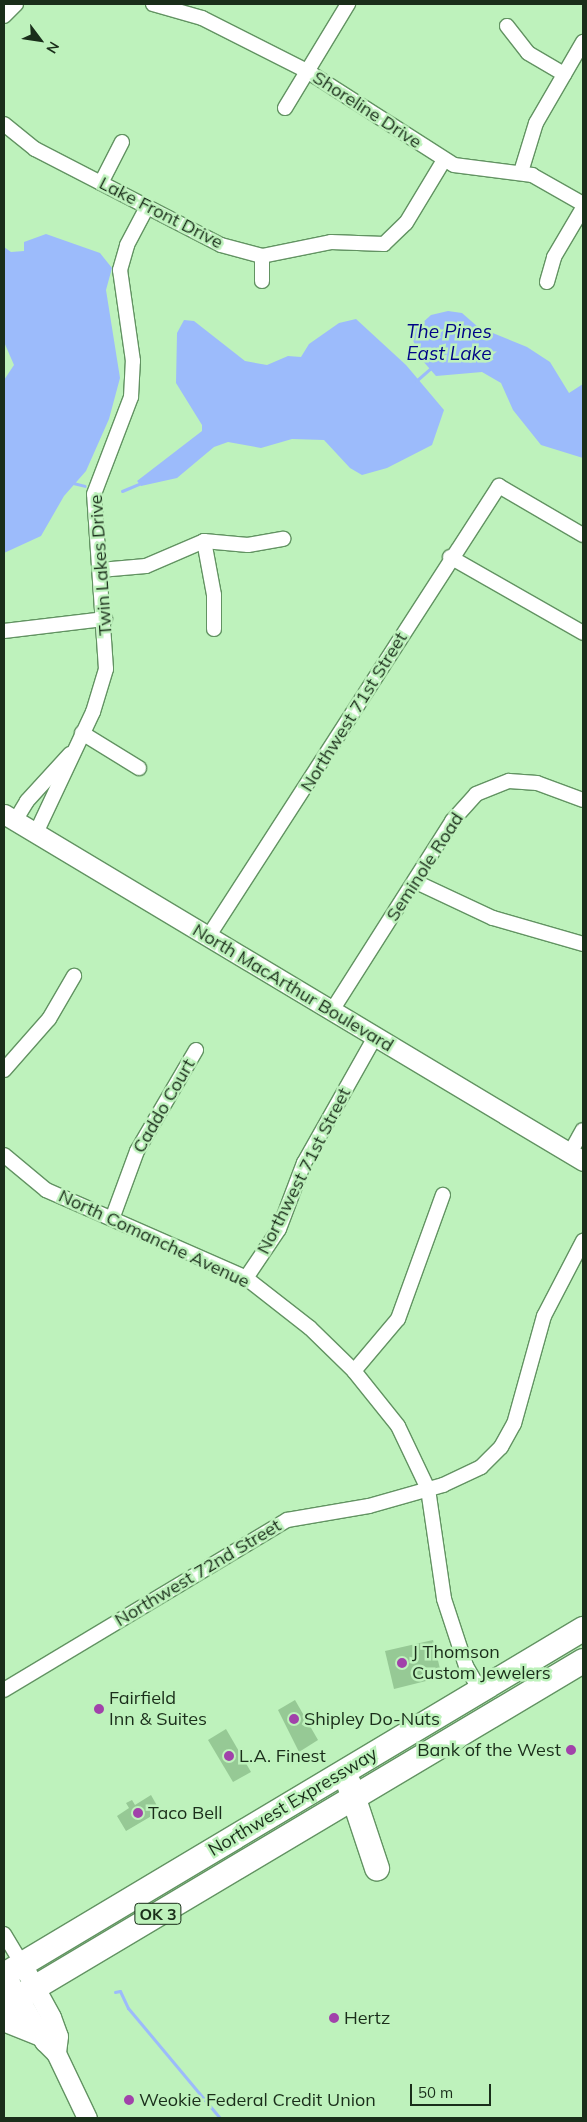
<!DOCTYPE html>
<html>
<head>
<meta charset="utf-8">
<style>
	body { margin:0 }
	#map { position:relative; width:587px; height:2122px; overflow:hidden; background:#bef2bc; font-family:Mulish,sans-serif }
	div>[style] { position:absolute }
	.water>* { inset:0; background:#9cbbfb }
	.stream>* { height:3px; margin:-1.5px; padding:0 1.5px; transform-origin:1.5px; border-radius:1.5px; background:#9cbbfb }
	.building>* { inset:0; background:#96c995 }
	.roads { filter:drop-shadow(1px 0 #629362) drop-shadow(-1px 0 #629362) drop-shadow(0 1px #629362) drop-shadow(0 -1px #629362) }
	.street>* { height:14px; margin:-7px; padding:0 7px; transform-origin:7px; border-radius:7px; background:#fff }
	.secondary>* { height:19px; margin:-9.5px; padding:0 9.5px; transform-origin:9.5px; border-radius:9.5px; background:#fff }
	.highway>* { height:24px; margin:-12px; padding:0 12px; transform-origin:12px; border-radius:12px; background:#fff }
	.dots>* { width:14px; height:14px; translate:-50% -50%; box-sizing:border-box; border:2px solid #bef2bc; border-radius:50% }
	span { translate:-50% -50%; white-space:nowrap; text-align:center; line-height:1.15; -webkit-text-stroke:5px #bef2bc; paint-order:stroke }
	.shield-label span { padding:1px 4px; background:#bef2bc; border:1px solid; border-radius:4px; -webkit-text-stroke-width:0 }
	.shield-label { font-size:16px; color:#1a2e1a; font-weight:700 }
	.street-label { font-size:18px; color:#1a2e1a }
	.poi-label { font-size:18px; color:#1a2e1a }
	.left { translate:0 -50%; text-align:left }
	.right { translate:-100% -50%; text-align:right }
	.water-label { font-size:19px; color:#000487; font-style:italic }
	.frame { position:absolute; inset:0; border:5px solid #1a2e1a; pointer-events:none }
	.north { position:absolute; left:15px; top:15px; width:50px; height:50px; -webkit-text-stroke:4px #bef2bc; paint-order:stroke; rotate:121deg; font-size:14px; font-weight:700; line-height:20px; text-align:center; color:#1a2e1a }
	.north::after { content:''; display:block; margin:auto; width:18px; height:22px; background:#1a2e1a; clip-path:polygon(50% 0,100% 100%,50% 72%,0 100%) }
	.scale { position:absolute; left:410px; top:2084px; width:81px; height:22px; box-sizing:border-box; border:2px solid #1a2e1a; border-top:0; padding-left:6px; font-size:15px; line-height:18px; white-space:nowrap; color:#1a2e1a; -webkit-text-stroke:4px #bef2bc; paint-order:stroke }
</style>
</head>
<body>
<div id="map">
	<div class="water">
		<div style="clip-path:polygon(46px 234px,100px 253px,112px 268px,106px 290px,120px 378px,109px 419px,86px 471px,64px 496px,41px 536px,4px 553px,4px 380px,14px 365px,4px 342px,4px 247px,11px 252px,24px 251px,24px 242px)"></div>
		<div style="clip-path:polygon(448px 311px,462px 313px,478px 327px,527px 347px,550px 362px,569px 393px,583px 384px,583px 458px,541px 445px,513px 410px,501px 383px,482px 372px,436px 376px,422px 360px,410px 334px,431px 315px)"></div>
		<div style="clip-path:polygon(356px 319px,406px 365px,444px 410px,432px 445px,387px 468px,362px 475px,350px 468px,324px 440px,292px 439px,261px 448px,228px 442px,214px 447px,177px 478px,141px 486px,137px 481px,202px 431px,202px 425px,176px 383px,177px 333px,184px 320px,194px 321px,245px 361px,267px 365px,288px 356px,301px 357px,309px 344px,339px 323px)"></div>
	</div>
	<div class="stream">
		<div style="left:416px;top:381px;width:21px;rotate:-41deg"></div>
		<div style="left:73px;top:483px;width:12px;rotate:14deg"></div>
		<div style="left:122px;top:491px;width:21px;rotate:-23deg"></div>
		<div style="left:115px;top:1992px;width:5px;rotate:-11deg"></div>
		<div style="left:120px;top:1991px;width:19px;rotate:65deg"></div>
		<div style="left:128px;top:2008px;width:143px;rotate:50.1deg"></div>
	</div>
	<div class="building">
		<div style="clip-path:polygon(433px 1640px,442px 1677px,394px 1689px,385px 1651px)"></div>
		<div style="clip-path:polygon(295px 1700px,318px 1740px,299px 1752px,278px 1710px)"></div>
		<div style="clip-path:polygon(226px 1729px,251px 1772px,233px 1782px,208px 1740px)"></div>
		<div style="clip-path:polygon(151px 1795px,160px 1811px,126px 1831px,117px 1816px,129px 1808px,126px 1803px,132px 1800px,135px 1805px)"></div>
	</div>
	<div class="roads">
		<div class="street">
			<div style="left:153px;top:4px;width:51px;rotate:15.9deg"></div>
			<div style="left:202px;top:18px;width:118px;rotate:26.8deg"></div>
			<div style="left:307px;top:71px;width:174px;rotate:32.6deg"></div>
			<div style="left:454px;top:165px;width:79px;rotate:7.3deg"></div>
			<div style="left:532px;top:175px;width:59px;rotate:29.6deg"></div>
			<div style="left:4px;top:16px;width:17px;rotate:-45deg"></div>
			<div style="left:507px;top:26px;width:34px;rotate:52deg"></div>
			<div style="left:528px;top:53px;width:42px;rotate:30.3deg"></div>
			<div style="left:285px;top:108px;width:122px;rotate:-58.8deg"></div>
			<div style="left:4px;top:124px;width:40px;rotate:39deg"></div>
			<div style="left:35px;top:149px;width:209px;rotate:27.3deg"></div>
			<div style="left:221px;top:245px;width:42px;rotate:15deg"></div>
			<div style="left:262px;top:256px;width:70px;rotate:-11.5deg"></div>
			<div style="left:331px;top:242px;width:53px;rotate:2.2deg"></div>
			<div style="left:384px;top:244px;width:30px;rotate:-44deg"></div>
			<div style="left:406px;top:223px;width:74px;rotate:-58.9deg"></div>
			<div style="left:521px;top:172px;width:51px;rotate:-73deg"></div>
			<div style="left:536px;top:123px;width:94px;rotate:-59.9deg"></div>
			<div style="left:101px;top:183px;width:46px;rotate:-62.9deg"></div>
			<div style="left:262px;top:281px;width:25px;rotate:-90deg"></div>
			<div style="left:547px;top:282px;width:26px;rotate:-74deg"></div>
			<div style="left:554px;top:257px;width:57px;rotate:-59.4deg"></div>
			<div style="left:204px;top:541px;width:55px;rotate:79.5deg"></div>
			<div style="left:214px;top:595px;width:34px;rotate:90deg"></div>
			<div style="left:450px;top:557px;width:153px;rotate:29.7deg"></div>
			<div style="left:100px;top:570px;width:46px;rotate:-5deg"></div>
			<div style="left:146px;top:566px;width:63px;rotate:-23.3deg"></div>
			<div style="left:204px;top:541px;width:44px;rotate:5.2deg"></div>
			<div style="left:248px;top:545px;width:36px;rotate:-10deg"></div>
			<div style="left:4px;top:631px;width:102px;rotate:-6.8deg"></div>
			<div style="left:82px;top:733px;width:67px;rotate:31.6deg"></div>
			<div style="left:15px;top:821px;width:23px;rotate:-59deg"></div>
			<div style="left:27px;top:801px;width:64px;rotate:-47.5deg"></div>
			<div style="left:36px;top:833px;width:134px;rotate:-64.8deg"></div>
			<div style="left:93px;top:712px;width:45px;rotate:-73.2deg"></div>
			<div style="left:106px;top:669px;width:175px;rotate:-93.9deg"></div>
			<div style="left:94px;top:494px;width:104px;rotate:-69.1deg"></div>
			<div style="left:131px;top:397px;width:36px;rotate:-87deg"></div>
			<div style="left:133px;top:361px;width:92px;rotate:-98.1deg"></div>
			<div style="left:120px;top:270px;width:26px;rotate:-74deg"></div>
			<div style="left:127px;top:245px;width:43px;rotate:-62.2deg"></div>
			<div style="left:416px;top:882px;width:85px;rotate:25.1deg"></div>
			<div style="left:493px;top:918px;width:94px;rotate:16.1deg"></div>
			<div style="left:208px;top:937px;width:537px;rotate:-57.17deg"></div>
			<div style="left:499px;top:486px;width:97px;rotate:30.3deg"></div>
			<div style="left:331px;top:1012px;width:226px;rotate:-57.6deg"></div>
			<div style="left:452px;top:821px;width:36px;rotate:-48deg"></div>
			<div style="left:476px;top:794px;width:35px;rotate:-22deg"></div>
			<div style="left:509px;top:781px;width:28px;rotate:4deg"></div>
			<div style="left:537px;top:783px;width:49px;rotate:20.3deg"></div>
			<div style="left:4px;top:1070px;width:68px;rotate:-48.6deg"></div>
			<div style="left:49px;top:1019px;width:50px;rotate:-59.8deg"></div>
			<div style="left:570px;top:1153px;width:26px;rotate:-61deg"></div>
			<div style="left:4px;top:1155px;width:55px;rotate:39.8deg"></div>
			<div style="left:46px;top:1190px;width:219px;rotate:23.7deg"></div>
			<div style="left:246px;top:1278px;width:81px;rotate:38deg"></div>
			<div style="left:310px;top:1328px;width:62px;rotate:44.3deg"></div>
			<div style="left:354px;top:1371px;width:70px;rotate:51.3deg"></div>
			<div style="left:398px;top:1426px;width:70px;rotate:64.5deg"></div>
			<div style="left:428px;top:1489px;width:111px;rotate:81.7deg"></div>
			<div style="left:444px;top:1599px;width:71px;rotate:71.8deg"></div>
			<div style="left:466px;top:1666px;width:28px;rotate:60deg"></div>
			<div style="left:112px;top:1219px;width:72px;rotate:-69.8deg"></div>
			<div style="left:137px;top:1151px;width:117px;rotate:-59.7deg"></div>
			<div style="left:246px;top:1278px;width:59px;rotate:-56deg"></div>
			<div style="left:279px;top:1229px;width:71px;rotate:-69.3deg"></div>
			<div style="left:304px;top:1163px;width:145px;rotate:-60.6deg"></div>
			<div style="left:354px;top:1371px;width:68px;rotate:-49.8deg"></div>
			<div style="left:398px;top:1319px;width:132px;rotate:-70.1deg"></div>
			<div style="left:4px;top:1690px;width:330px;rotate:-31deg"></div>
			<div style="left:287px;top:1520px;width:83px;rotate:-9.7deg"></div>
			<div style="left:369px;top:1506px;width:77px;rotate:-15.8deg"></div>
			<div style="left:443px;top:1485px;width:42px;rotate:-25.3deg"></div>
			<div style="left:481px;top:1467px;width:28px;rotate:-45deg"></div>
			<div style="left:501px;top:1447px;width:26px;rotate:-61deg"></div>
			<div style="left:514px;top:1424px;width:112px;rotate:-74.5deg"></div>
			<div style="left:544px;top:1316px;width:85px;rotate:-62.5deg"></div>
			<div style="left:4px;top:1934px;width:35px;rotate:59deg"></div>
		</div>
		<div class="secondary">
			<div style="left:4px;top:814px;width:675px;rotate:30.93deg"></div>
			<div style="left:22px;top:1964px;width:60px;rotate:61.3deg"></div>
			<div style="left:51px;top:2017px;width:20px;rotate:70deg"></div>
			<div style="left:58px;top:2036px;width:17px;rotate:97deg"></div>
			<div style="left:5px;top:1974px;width:78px;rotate:59.8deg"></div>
			<div style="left:44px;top:2041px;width:17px;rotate:45deg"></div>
			<div style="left:56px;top:2053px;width:72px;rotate:64.5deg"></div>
		</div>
		<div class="highway">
			<div style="left:349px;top:1784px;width:89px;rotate:71.6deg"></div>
			<div style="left:4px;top:1975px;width:675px;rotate:-30.86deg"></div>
			<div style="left:4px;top:2006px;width:674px;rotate:-30.79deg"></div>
			<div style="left:4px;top:2019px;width:40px;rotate:22deg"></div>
		</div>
	</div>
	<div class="dots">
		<div style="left:402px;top:1663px;background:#a142aa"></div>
		<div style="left:99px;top:1709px;background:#a142aa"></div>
		<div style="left:294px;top:1719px;background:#a142aa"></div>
		<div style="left:571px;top:1750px;background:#a142aa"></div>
		<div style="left:229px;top:1756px;background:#a142aa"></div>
		<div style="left:138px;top:1813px;background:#a142aa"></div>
		<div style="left:334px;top:2018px;background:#a142aa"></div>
		<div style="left:129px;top:2100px;background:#a142aa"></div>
	</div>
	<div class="shield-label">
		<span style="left:158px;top:1914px">OK 3</span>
	</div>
	<div class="street-label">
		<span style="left:367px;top:110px;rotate:33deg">Shoreline Drive</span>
		<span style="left:161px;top:213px;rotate:27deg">Lake Front Drive</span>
		<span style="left:101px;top:565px;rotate:-94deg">Twin Lakes Drive</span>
		<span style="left:354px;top:712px;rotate:-58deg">Northwest 71st Street</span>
		<span style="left:425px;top:867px;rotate:-57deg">Seminole Road</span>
		<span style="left:293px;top:988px;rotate:31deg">North MacArthur Boulevard</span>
		<span style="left:164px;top:1106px;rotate:-60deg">Caddo Court</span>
		<span style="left:304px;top:1171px;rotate:-63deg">Northwest 71st Street</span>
		<span style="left:154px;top:1239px;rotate:25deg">North Comanche Avenue</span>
		<span style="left:198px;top:1573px;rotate:-31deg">Northwest 72nd Street</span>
		<span style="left:293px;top:1802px;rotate:-31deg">Northwest Expressway</span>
	</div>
	<div class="poi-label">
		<span class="left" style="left:412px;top:1663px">J Thomson<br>Custom Jewelers</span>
		<span class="left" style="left:109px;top:1709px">Fairfield<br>Inn &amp; Suites</span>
		<span class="left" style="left:304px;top:1719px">Shipley Do-Nuts</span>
		<span class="right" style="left:561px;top:1750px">Bank of the West</span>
		<span class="left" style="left:239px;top:1756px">L.A. Finest</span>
		<span class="left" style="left:148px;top:1813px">Taco Bell</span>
		<span class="left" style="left:344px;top:2018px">Hertz</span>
		<span class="left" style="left:139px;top:2100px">Weokie Federal Credit Union</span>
	</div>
	<div class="water-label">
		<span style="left:449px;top:343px">The Pines<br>East Lake</span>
	</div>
	<div class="frame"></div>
	<div class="north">N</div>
	<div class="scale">50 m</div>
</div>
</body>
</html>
